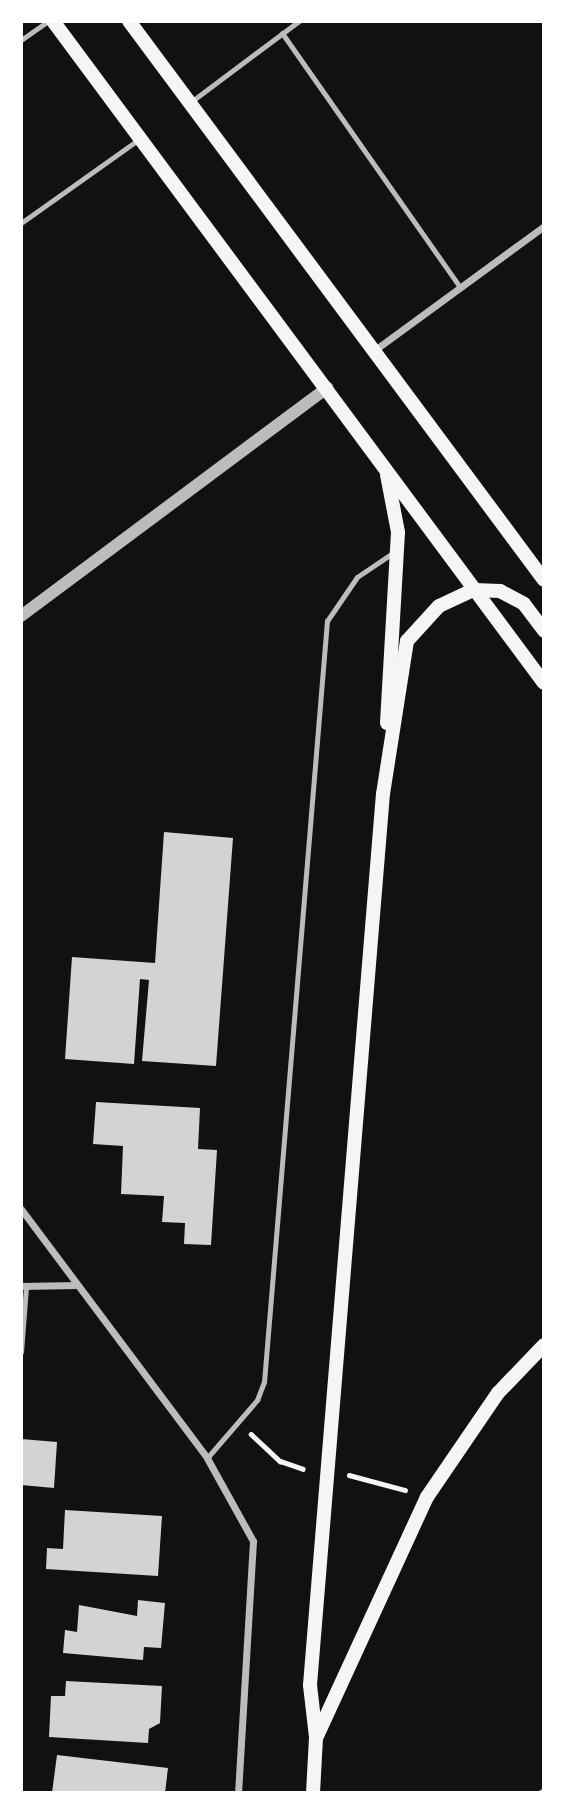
<!DOCTYPE html>
<html>
<head>
<meta charset="utf-8">
<style>
	body { margin:0 }
	#map { position:relative; width:565px; height:1814px; overflow:hidden; background:#111; font-family:Jost,sans-serif }
	div>[style] { position:absolute }
	.building>* { inset:0; background:#d3d3d3 }
	.path>* { height:4.5px; margin:-2.25px; padding:0 2.25px; transform-origin:2.25px; border-radius:2.25px; background:#f5f5f5 }
	.service>* { height:5px; margin:-2.5px; padding:0 2.5px; transform-origin:2.5px; border-radius:2.5px; background:#bcbcbc }
	.minor>* { height:7px; margin:-3.5px; padding:0 3.5px; transform-origin:3.5px; border-radius:3.5px; background:#bcbcbc }
	.tertiary>* { height:12px; margin:-6px; padding:0 6px; transform-origin:6px; border-radius:6px; background:#bcbcbc }
	.secondary>* { height:14px; margin:-7px; padding:0 7px; transform-origin:7px; border-radius:7px; background:#f5f5f5 }
	span { translate:-50% -50%; white-space:nowrap; text-align:center; line-height:1.15; -webkit-text-stroke:5px #fff; paint-order:stroke }
	.frame { position:absolute; inset:0; border:23px solid #fff; pointer-events:none }
</style>
</head>
<body>
<div id="map">
	<div class="building">
		<div style="clip-path:polygon(164px 832px,233px 838px,216px 1066px,142px 1061px,149px 980px,140px 979px,134px 1064px,65px 1059px,72px 957px,155px 963px)"></div>
		<div style="clip-path:polygon(96px 1102px,200px 1108px,198px 1149px,217px 1150px,211px 1245px,184px 1244px,185px 1223px,162px 1222px,164px 1196px,121px 1194px,123px 1146px,93px 1144px)"></div>
		<div style="clip-path:polygon(21px 1439px,57px 1442px,54px 1488px,21px 1485px)"></div>
		<div style="clip-path:polygon(65px 1510px,162px 1516px,158px 1576px,46px 1569px,47px 1548px,63px 1549px)"></div>
		<div style="clip-path:polygon(138px 1600px,165px 1603px,161px 1648px,144px 1647px,143px 1660px,63px 1653px,65px 1630px,77px 1632px,79px 1605px,137px 1616px)"></div>
		<div style="clip-path:polygon(66px 1681px,162px 1686px,160px 1723px,149px 1729px,148px 1743px,49px 1737px,51px 1696px,65px 1696px)"></div>
		<div style="clip-path:polygon(57px 1755px,168px 1768px,165px 1793px,52px 1793px)"></div>
	</div>
	<div class="path">
		<div style="left:251px;top:1434px;width:40px;rotate:43deg"></div>
		<div style="left:280px;top:1461px;width:24px;rotate:19deg"></div>
		<div style="left:349px;top:1475px;width:58px;rotate:15deg"></div>
	</div>
	<div class="service">
		<div style="left:282px;top:33px;width:310px;rotate:55deg"></div>
		<div style="left:21px;top:40px;width:33px;rotate:-35deg"></div>
		<div style="left:192px;top:101px;width:134px;rotate:-36.8deg"></div>
		<div style="left:21px;top:223px;width:145px;rotate:-35.4deg"></div>
		<div style="left:21px;top:1352px;width:65px;rotate:-85.6deg"></div>
		<div style="left:207px;top:1458px;width:77px;rotate:-49.2deg"></div>
		<div style="left:257px;top:1400px;width:19px;rotate:-69deg"></div>
		<div style="left:264px;top:1382px;width:764px;rotate:-85.27deg"></div>
		<div style="left:327px;top:621px;width:53px;rotate:-55.7deg"></div>
		<div style="left:357px;top:577px;width:45px;rotate:-34deg"></div>
	</div>
	<div class="minor">
		<div style="left:372px;top:352px;width:213px;rotate:-36.2deg"></div>
		<div style="left:21px;top:1209px;width:311px;rotate:53.2deg"></div>
		<div style="left:207px;top:1458px;width:95px;rotate:61deg"></div>
		<div style="left:253px;top:1541px;width:252px;rotate:93.4deg"></div>
		<div style="left:21px;top:1286px;width:56px;rotate:-1deg"></div>
		<div style="left:541px;top:1793px;width:4px;rotate:-34deg"></div>
	</div>
	<div class="tertiary">
		<div style="left:21px;top:616px;width:382px;rotate:-36.7deg"></div>
	</div>
	<div class="secondary">
		<div style="left:53px;top:21px;width:824px;rotate:53.44deg"></div>
		<div style="left:129px;top:21px;width:696px;rotate:53.41deg"></div>
		<div style="left:387px;top:723px;width:191px;rotate:-86.7deg"></div>
		<div style="left:398px;top:532px;width:58px;rotate:-100.9deg"></div>
		<div style="left:317px;top:1736px;width:263px;rotate:-65.3deg"></div>
		<div style="left:427px;top:1497px;width:126px;rotate:-55.7deg"></div>
		<div style="left:498px;top:1393px;width:66px;rotate:-46.2deg"></div>
		<div style="left:313px;top:1793px;width:56px;rotate:-86.9deg"></div>
		<div style="left:316px;top:1737px;width:52px;rotate:-96.6deg"></div>
		<div style="left:310px;top:1685px;width:894px;rotate:-85.32deg"></div>
		<div style="left:383px;top:794px;width:155px;rotate:-81.1deg"></div>
		<div style="left:407px;top:641px;width:47px;rotate:-47.6deg"></div>
		<div style="left:439px;top:606px;width:38px;rotate:-25deg"></div>
		<div style="left:474px;top:590px;width:26px;rotate:2deg"></div>
		<div style="left:500px;top:591px;width:27px;rotate:28deg"></div>
		<div style="left:524px;top:604px;width:34px;rotate:53deg"></div>
	</div>
	<div class="frame"></div>
</div>
</body>
</html>
